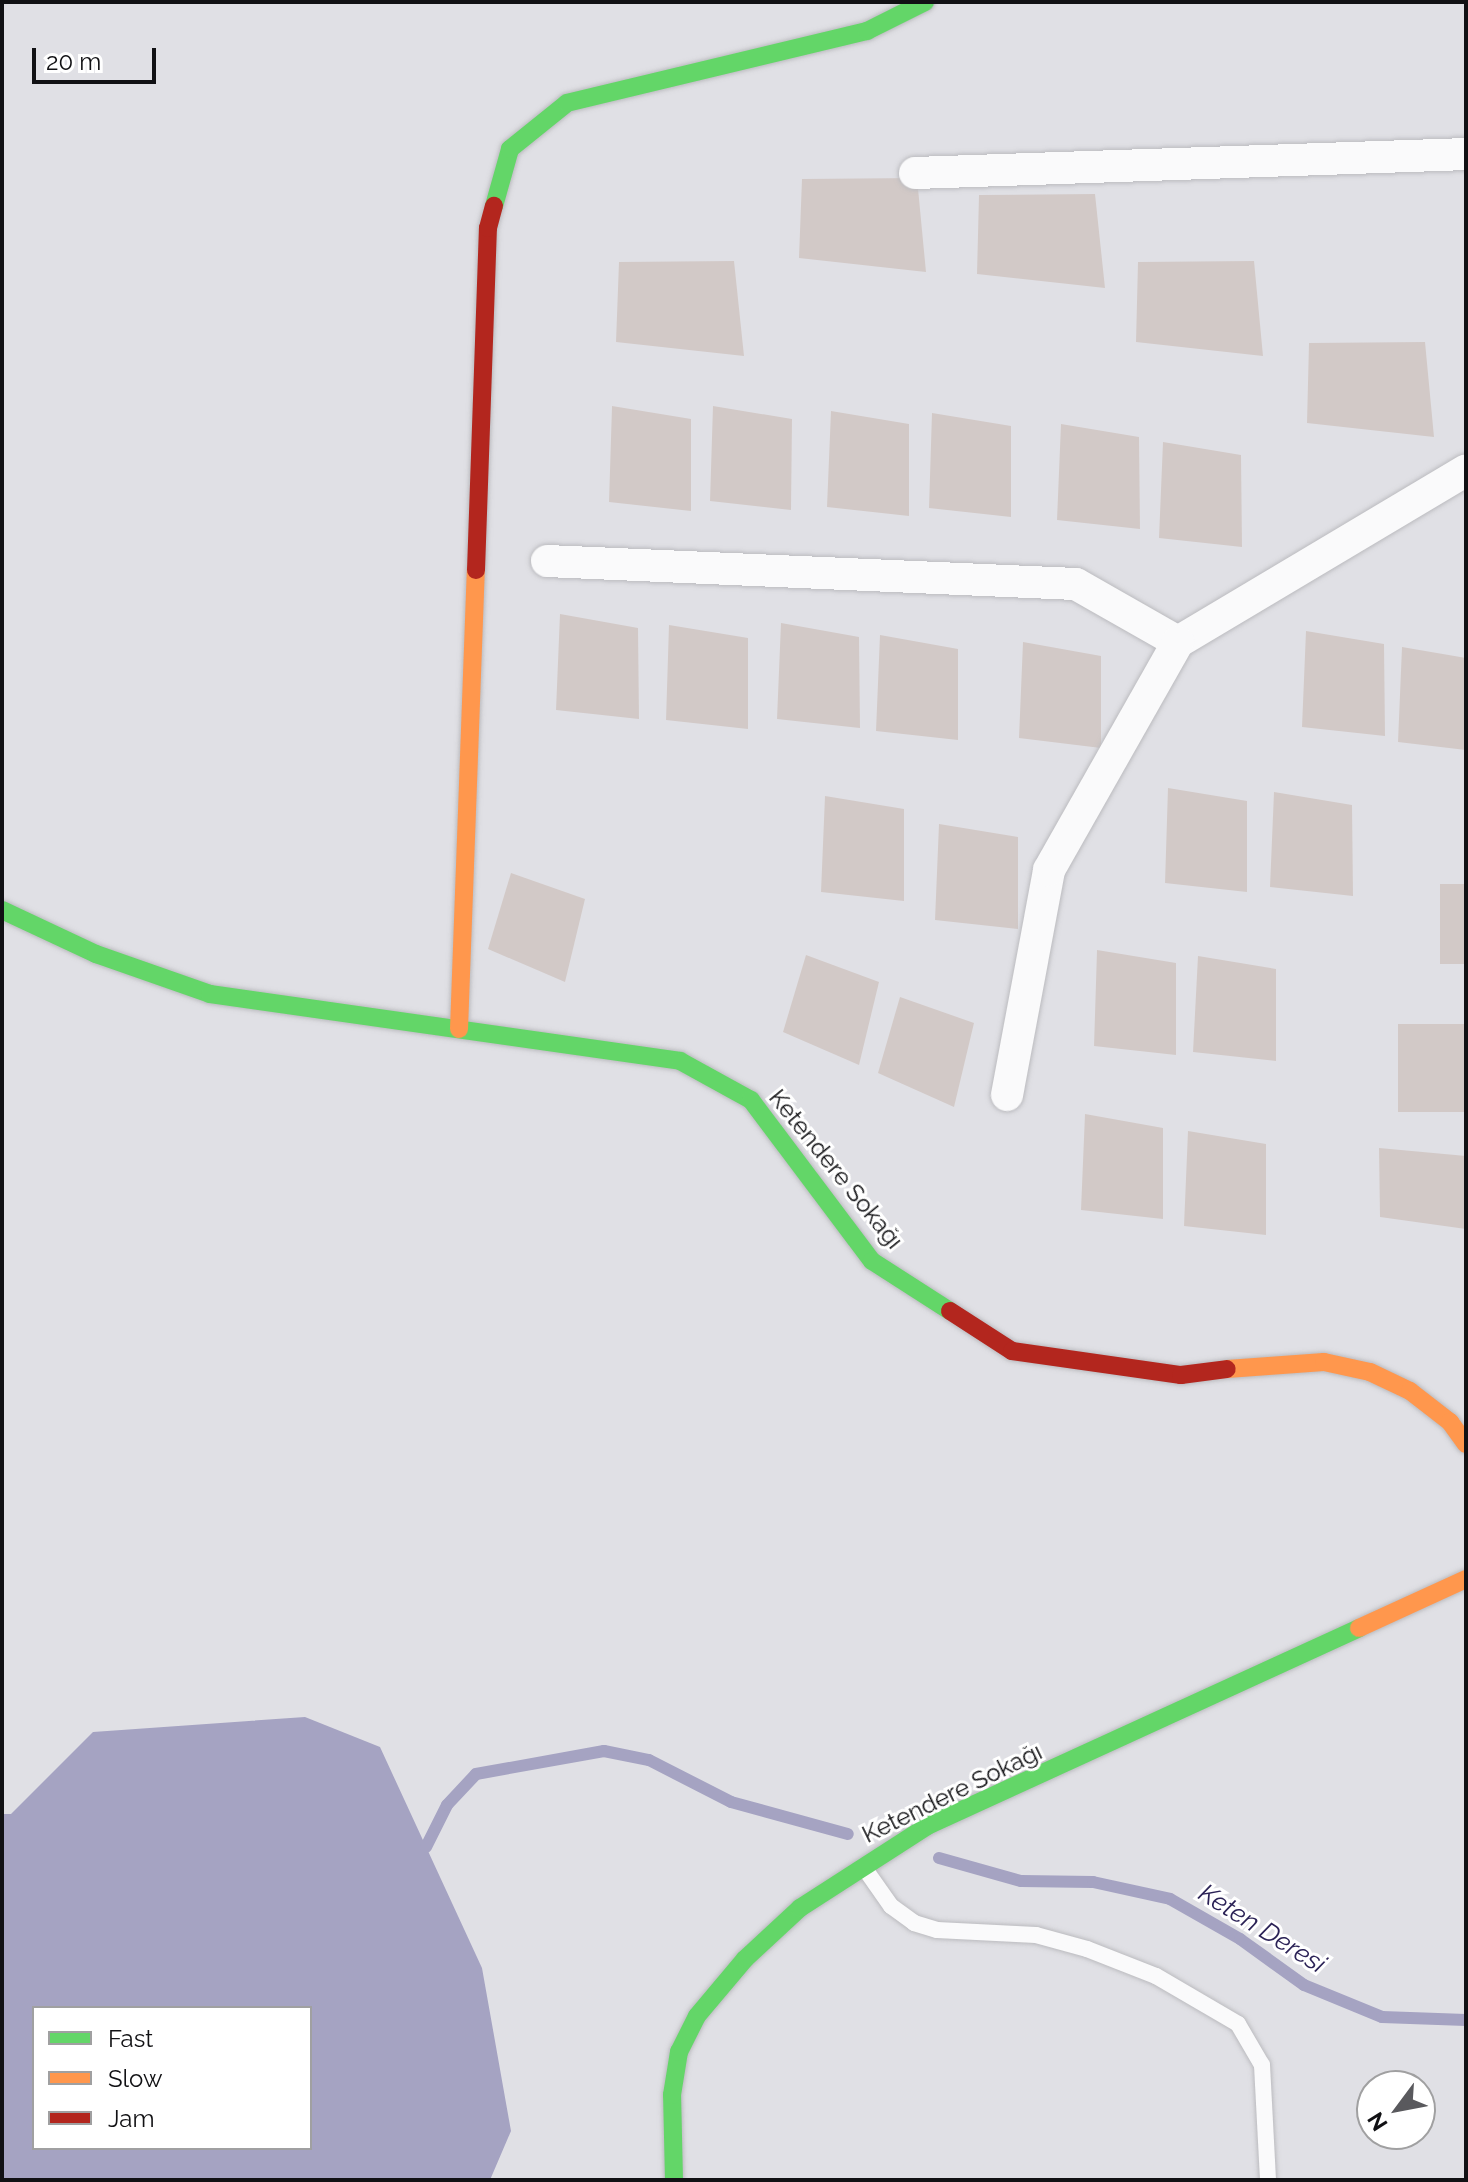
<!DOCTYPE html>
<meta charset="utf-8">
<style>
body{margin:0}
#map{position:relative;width:1468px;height:2182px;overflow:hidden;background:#e0e0e5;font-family:Raleway,sans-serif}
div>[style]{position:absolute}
.water>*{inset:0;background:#a5a3c2}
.stream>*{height:12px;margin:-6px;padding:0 6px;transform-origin:6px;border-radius:6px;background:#a5a3c2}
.building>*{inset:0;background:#d2c9c7;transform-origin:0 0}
.roads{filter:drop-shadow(0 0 2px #bbbbbf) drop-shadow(0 0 2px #bbbbbf)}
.lane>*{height:16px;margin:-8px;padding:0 8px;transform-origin:8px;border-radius:8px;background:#fafafb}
.street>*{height:32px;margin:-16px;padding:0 16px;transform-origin:16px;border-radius:16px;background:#fafafb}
.fast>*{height:18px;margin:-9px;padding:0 9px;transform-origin:9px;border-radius:9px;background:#63d668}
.slow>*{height:18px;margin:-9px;padding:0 9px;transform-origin:9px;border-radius:9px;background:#ff974d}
.jam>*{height:18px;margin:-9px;padding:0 9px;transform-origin:9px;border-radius:9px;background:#b3261e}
span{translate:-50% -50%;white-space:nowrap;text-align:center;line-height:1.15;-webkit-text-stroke:6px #fff;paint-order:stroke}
.street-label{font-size:24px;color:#111114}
.water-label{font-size:26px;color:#2b2256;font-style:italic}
.frame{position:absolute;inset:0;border:4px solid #111114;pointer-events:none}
.legend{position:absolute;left:32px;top:2006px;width:280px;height:144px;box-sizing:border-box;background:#fff;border:2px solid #a0a0a1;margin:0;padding:10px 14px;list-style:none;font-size:24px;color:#111114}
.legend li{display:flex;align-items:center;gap:16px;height:40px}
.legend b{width:40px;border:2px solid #a0a0a1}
.north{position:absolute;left:1356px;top:2070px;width:80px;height:80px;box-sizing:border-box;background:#fff;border:2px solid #a0a0a1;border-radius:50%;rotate:238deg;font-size:22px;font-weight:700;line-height:32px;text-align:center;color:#111114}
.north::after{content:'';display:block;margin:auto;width:28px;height:36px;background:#59595d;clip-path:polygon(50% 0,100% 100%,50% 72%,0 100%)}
.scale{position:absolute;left:32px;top:48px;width:124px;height:36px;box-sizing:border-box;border:4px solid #111114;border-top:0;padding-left:10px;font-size:24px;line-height:28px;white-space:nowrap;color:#111114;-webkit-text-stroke:6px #fff;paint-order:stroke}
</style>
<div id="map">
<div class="water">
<div style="clip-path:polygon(evenodd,305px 1717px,380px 1747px,482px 1968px,511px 2131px,490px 2180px,2px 2180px,2px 1814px,11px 1814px,93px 1732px,305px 1717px,34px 2008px,310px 2008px,310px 2148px,34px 2148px,34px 2008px)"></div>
</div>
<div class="stream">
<div style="left:426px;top:1847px;width:47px;rotate:-63.4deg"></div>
<div style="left:447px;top:1805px;width:42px;rotate:-46.9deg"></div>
<div style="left:476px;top:1774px;width:130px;rotate:-10.2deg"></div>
<div style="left:604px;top:1751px;width:46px;rotate:11.3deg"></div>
<div style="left:649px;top:1760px;width:92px;rotate:27.1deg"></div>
<div style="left:731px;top:1802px;width:121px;rotate:15.3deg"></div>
<div style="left:939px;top:1858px;width:85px;rotate:15.7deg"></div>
<div style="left:1021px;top:1881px;width:72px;rotate:0.8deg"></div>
<div style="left:1093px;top:1882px;width:79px;rotate:12.4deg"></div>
<div style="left:1170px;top:1899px;width:81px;rotate:29.7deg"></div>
<div style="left:1240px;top:1939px;width:79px;rotate:35.7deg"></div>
<div style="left:1304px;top:1985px;width:84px;rotate:22.3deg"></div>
<div style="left:1382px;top:2017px;width:84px;rotate:2deg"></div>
</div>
<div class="building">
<div style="clip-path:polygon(917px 178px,926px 272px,799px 258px,802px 179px)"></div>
<div style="clip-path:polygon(1095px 194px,1105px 288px,977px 274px,979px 195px)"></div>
<div style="clip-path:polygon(734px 261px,744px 356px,616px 342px,619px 262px)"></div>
<div style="clip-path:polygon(1254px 261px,1263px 356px,1136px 342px,1138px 262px)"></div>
<div style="clip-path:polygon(1425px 342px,1434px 437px,1307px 423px,1309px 343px)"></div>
<div style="clip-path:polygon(612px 406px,691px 419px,691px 511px,609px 502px)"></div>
<div style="clip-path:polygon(713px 406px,792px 419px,791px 510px,710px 501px)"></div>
<div style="clip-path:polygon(831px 411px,909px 424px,909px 516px,827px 507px)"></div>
<div style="clip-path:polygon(932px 413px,1011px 426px,1011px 517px,929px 508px)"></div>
<div style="clip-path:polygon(1061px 424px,1139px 437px,1140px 529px,1057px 520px)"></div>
<div style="clip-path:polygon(1163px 442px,1241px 455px,1242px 547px,1159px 538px)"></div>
<div style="clip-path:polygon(560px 614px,638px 628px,639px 719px,556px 710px)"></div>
<div style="clip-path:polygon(781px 623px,859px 637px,860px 728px,777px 719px)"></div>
<div style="clip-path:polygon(669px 625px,748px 638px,748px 729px,666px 720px)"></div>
<div style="clip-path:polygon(1306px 631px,1384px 644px,1385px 736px,1302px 727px)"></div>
<div style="clip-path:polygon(880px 635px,958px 649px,958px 740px,876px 731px)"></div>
<div style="clip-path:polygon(1023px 642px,1101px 656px,1101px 748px,1019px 738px)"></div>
<div style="clip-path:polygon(1402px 647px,1466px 658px,1466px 750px,1398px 742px)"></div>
<div style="clip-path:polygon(1168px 788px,1247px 801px,1247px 892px,1165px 883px)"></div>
<div style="clip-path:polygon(1274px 792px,1352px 805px,1353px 896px,1270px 887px)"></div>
<div style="clip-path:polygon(825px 796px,904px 809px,904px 901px,821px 892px)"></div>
<div style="clip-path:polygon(939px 824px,1018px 837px,1018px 929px,935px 920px)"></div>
<div style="clip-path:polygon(511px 873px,585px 899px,565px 982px,488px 949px)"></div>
<div style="left:1440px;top:884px;width:26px;height:80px"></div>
<div style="clip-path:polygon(1097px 950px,1176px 963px,1176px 1055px,1094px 1046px)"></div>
<div style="clip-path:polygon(806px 955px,879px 982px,859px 1065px,783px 1032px)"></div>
<div style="clip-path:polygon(1198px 956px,1276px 969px,1276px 1061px,1193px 1052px)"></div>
<div style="clip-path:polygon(900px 997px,974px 1023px,954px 1107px,878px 1073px)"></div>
<div style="left:1466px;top:1024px;width:88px;height:68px;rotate:90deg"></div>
<div style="clip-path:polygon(1085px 1114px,1163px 1128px,1163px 1219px,1081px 1210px)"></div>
<div style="clip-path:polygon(1188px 1131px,1266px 1144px,1266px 1235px,1184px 1226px)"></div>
<div style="clip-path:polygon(1379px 1148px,1466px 1156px,1466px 1229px,1380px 1217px)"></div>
</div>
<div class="roads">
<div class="lane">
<div style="left:865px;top:1869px;width:45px;rotate:54.9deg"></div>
<div style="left:891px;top:1906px;width:29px;rotate:36deg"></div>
<div style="left:914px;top:1923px;width:24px;rotate:17deg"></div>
<div style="left:937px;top:1930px;width:99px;rotate:2.9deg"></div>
<div style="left:1036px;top:1935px;width:53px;rotate:15.4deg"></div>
<div style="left:1087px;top:1949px;width:74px;rotate:21.4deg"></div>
<div style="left:1156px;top:1976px;width:95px;rotate:30.3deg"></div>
<div style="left:1238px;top:2024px;width:48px;rotate:59.7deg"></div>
<div style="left:1262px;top:2065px;width:115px;rotate:87deg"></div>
</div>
<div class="street">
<div style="left:915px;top:173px;width:551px;rotate:-1.97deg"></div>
<div style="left:547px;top:561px;width:529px;rotate:2.49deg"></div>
<div style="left:1076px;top:584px;width:117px;rotate:29.6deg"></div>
<div style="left:1178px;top:642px;width:335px;rotate:-30.8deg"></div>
<div style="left:1007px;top:1095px;width:229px;rotate:-79.4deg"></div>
<div style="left:1049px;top:870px;width:262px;rotate:-60.5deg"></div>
</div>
<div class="fast">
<div style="left:494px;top:206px;width:59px;rotate:-74.3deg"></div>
<div style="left:510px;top:149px;width:73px;rotate:-38.9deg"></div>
<div style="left:567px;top:103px;width:309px;rotate:-13.5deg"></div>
<div style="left:867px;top:31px;width:65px;rotate:-26.6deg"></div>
<div style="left:2px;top:910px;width:104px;rotate:25.1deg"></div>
<div style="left:96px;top:954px;width:121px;rotate:19.3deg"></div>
<div style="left:210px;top:994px;width:475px;rotate:8.1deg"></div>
<div style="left:680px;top:1061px;width:81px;rotate:28.8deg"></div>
<div style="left:751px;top:1100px;width:201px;rotate:53.1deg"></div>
<div style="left:872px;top:1261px;width:93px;rotate:32.7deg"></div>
<div style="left:674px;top:2180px;width:85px;rotate:-91.3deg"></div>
<div style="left:672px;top:2095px;width:44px;rotate:-80.8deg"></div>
<div style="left:679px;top:2052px;width:40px;rotate:-63.4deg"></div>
<div style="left:697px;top:2016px;width:75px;rotate:-49.9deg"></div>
<div style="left:745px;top:1959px;width:75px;rotate:-42.8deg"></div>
<div style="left:800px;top:1908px;width:151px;rotate:-32.8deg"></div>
<div style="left:927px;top:1826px;width:475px;rotate:-24.6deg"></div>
</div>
<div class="slow">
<div style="left:459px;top:1029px;width:459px;rotate:-87.9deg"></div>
<div style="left:1227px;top:1369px;width:97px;rotate:-4.1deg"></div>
<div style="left:1324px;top:1362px;width:47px;rotate:12.3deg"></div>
<div style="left:1370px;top:1372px;width:44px;rotate:25.4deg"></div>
<div style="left:1410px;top:1391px;width:51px;rotate:37.8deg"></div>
<div style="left:1450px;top:1422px;width:27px;rotate:54deg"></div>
<div style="left:1359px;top:1628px;width:118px;rotate:-24.6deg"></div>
</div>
<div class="jam">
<div style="left:476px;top:570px;width:342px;rotate:-88deg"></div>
<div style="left:488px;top:228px;width:23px;rotate:-75deg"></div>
<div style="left:950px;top:1311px;width:74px;rotate:32.8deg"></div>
<div style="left:1012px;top:1351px;width:171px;rotate:8.1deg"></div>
<div style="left:1181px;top:1375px;width:46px;rotate:-7.4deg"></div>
</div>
</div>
<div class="street-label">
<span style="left:836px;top:1169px;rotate:51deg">Ketendere Sokağı</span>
<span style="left:952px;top:1793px;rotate:-26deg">Ketendere Sokağı</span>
</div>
<div class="water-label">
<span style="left:1262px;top:1929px;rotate:32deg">Keten Deresi</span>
</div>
<div class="frame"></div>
<ul class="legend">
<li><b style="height:10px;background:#63d668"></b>Fast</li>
<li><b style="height:10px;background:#ff974d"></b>Slow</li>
<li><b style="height:10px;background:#b3261e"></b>Jam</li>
</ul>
<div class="north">N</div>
<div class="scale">20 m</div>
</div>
